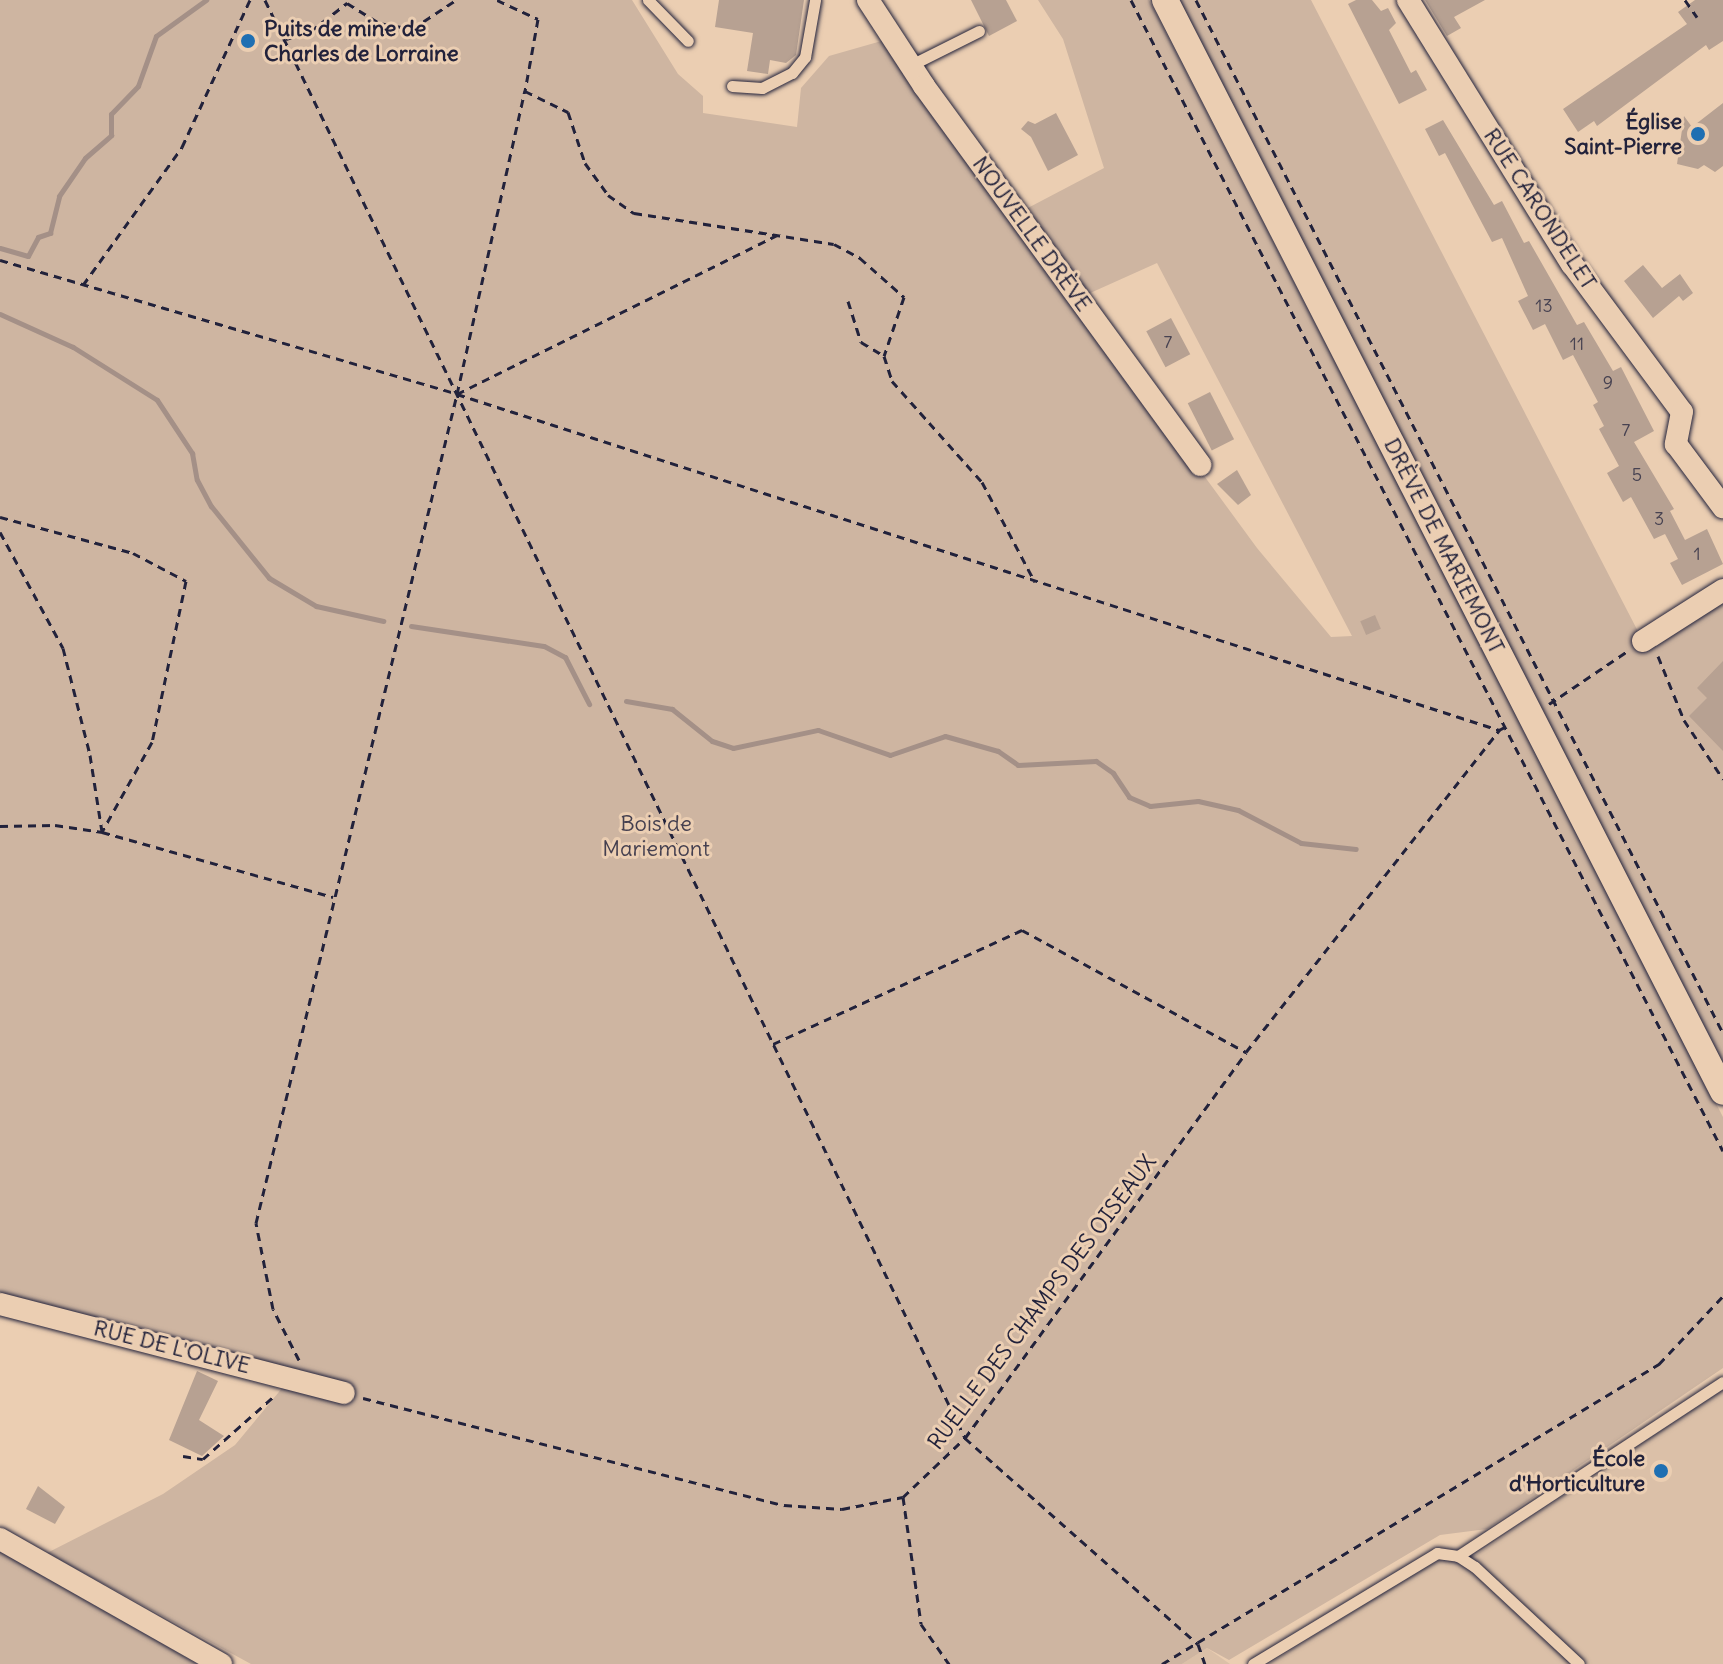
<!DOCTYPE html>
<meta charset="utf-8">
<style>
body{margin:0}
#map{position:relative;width:1723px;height:1664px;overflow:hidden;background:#ebceb2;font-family:Delius,sans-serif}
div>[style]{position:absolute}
.built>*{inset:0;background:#dbc0a8}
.green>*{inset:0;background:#ceb5a1}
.stream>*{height:5px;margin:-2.5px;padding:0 2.5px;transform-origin:2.5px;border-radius:2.5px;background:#a49087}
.building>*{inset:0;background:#b7a192;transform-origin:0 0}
.path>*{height:3px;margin-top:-1.5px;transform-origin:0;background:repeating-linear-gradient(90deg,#22223b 0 8px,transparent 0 14px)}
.roads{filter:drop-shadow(0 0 2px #22223b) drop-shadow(0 0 2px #22223b)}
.service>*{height:11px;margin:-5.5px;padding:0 5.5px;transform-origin:5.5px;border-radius:5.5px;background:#ebceb2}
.minor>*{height:22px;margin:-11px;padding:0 11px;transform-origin:11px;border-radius:11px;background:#ebceb2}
.tertiary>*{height:26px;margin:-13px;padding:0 13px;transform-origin:13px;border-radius:13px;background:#ebceb2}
.dots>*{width:22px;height:22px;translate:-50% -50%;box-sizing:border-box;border:4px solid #ebceb2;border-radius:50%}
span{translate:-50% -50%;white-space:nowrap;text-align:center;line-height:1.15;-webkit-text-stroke:6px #ebceb2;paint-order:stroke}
.number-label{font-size:18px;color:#474251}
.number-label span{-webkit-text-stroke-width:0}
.poi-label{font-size:22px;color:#22223b;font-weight:700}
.left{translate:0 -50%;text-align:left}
.right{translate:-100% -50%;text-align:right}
.street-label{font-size:22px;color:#22223b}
.park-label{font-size:22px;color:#443f4f}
</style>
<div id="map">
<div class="built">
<div style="clip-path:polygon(1723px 1388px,1723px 1664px,1269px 1664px,1432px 1562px,1476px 1555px)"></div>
<div style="clip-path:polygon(1207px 1648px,1230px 1664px,1182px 1664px)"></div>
</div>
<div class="green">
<div style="clip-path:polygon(0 0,632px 0,678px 74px,703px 96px,703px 113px,797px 127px,801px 88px,829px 56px,885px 40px,1257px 548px,1331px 637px,1352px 636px,1157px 263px,1088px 294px,1024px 210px,1104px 168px,1063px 39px,1038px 0,1149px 0,1723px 1117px,1723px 1368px,1487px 1529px,1440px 1535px,1229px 1660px,1207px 1648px,1182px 1664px,251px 1664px,47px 1553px,163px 1494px,235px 1445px,288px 1381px,0 1308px)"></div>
<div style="clip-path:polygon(1165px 0,1311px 0,1643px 641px,1723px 590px,1723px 1092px)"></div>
<div style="clip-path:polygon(0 1542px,86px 1599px,197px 1664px,0 1664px)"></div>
</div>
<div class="stream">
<div style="left:0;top:248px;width:29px;rotate:16deg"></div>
<div style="left:28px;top:256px;width:21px;rotate:-62deg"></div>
<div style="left:38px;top:237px;width:13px;rotate:-18deg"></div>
<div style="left:50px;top:233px;width:38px;rotate:-76deg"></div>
<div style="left:59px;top:196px;width:46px;rotate:-55.6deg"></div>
<div style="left:85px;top:158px;width:35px;rotate:-41deg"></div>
<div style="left:111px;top:135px;width:21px;rotate:-90deg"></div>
<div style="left:111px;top:114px;width:39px;rotate:-46deg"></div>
<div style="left:138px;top:86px;width:53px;rotate:-70.2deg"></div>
<div style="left:156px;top:36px;width:62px;rotate:-35.8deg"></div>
<div style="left:0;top:314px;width:80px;rotate:24.3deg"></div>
<div style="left:73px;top:347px;width:99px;rotate:32.2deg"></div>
<div style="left:157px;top:400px;width:64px;rotate:56.6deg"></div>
<div style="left:192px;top:453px;width:27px;rotate:80deg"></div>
<div style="left:197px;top:480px;width:30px;rotate:62deg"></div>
<div style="left:211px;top:506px;width:92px;rotate:51.1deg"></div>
<div style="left:269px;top:578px;width:55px;rotate:30.8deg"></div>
<div style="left:316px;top:606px;width:69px;rotate:12.6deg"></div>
<div style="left:411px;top:626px;width:134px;rotate:8.6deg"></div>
<div style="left:544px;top:646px;width:24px;rotate:28deg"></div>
<div style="left:565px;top:657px;width:53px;rotate:62.9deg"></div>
<div style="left:626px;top:701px;width:47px;rotate:9.9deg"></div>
<div style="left:672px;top:709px;width:51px;rotate:38.7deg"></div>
<div style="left:712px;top:741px;width:22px;rotate:18deg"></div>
<div style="left:733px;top:748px;width:87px;rotate:-12deg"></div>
<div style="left:818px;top:730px;width:76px;rotate:19.1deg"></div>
<div style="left:890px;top:755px;width:58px;rotate:-19.1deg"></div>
<div style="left:945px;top:736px;width:55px;rotate:15.8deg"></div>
<div style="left:998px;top:751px;width:24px;rotate:35deg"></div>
<div style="left:1018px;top:765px;width:78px;rotate:-2.9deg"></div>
<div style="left:1096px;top:761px;width:21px;rotate:35deg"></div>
<div style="left:1113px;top:773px;width:29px;rotate:56deg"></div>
<div style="left:1129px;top:797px;width:23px;rotate:23deg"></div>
<div style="left:1150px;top:806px;width:48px;rotate:-5.9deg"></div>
<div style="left:1198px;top:801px;width:41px;rotate:12.7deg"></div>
<div style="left:1238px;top:810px;width:71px;rotate:27.6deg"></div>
<div style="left:1301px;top:843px;width:55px;rotate:6.2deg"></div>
</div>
<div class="building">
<div style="clip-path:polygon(719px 0,804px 0,796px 55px,786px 63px,770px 60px,768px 74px,747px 71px,753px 33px,715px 27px)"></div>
<div style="clip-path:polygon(971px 0,1006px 0,1017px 21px,989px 36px)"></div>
<div style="clip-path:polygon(1356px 0,1372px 0,1381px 11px,1388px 8px,1396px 23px,1389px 30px,1411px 73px,1416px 70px,1427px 90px,1399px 104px,1348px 4px)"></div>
<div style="clip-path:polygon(1425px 0,1485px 0,1454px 17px,1461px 28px,1447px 36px)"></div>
<div style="clip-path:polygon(1695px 0,1723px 0,1723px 41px,1709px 50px,1706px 45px,1597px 126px,1594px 121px,1578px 132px,1563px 109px,1687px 24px,1678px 12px)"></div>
<div style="clip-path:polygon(1723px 103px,1723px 166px,1715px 172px,1704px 165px,1698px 169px,1677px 164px,1684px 116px,1692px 127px)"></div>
<div style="clip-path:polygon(1056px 113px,1078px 155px,1048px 171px,1031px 137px,1021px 129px,1028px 121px,1035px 124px)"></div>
<div style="clip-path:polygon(1443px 120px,1494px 205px,1502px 201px,1524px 243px,1529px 241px,1577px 325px,1584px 322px,1613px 371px,1621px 367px,1654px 431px,1634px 442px,1674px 509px,1670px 511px,1685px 540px,1707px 529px,1723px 564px,1682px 585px,1670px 563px,1678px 559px,1665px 534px,1654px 539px,1631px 497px,1623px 502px,1607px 473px,1619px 466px,1599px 429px,1604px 426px,1593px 405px,1598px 402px,1573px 355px,1563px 360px,1545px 324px,1533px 330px,1518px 301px,1528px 296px,1502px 238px,1492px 242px,1445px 153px,1439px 156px,1425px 129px)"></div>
<div style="clip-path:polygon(1643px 265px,1662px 288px,1680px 274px,1693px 293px,1683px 301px,1679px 296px,1653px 318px,1624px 281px)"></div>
<div style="left:1171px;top:318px;width:41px;height:28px;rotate:62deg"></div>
<div style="left:1210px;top:392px;width:53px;height:25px;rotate:63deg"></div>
<div style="clip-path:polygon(1237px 470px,1251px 495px,1238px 505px,1217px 484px)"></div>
<div style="left:1375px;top:615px;width:15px;height:16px;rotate:67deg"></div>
<div style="clip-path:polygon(1723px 661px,1723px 751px,1689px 716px,1707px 698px,1697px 688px)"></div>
<div style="clip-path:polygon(197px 1371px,218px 1381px,199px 1420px,224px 1436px,202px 1456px,169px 1440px)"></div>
<div style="clip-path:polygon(38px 1486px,65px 1507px,55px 1524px,26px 1509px)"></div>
</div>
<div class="path">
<div style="left:265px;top:0;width:1599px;rotate:64.04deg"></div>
<div style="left:965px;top:1438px;width:311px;rotate:41.5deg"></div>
<div style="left:1198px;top:1644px;width:21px;rotate:71deg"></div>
<div style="left:497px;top:0;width:45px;rotate:24.9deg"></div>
<div style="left:538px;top:19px;width:73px;rotate:100.2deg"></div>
<div style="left:525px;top:91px;width:48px;rotate:26deg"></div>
<div style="left:568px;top:112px;width:54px;rotate:71.6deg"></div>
<div style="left:585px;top:163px;width:39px;rotate:54deg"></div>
<div style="left:608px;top:195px;width:32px;rotate:35deg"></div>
<div style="left:634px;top:213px;width:202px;rotate:8.8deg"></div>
<div style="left:834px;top:244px;width:30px;rotate:28deg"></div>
<div style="left:860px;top:258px;width:59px;rotate:41.6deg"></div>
<div style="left:904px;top:297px;width:62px;rotate:108.7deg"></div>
<div style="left:884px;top:356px;width:26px;rotate:72deg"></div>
<div style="left:892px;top:381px;width:135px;rotate:48.3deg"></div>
<div style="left:982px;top:482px;width:113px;rotate:62.1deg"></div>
<div style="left:1131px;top:0;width:1294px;rotate:62.78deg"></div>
<div style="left:1196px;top:0;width:1160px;rotate:62.97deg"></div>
<div style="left:1685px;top:0;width:21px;rotate:55deg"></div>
<div style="left:286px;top:39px;width:26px;rotate:-18deg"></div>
<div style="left:311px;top:31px;width:46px;rotate:-37.9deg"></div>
<div style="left:347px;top:3px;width:38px;rotate:32deg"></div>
<div style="left:379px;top:23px;width:34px;rotate:10deg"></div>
<div style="left:412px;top:29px;width:53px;rotate:-33.4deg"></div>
<div style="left:0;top:260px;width:476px;rotate:16.3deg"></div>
<div style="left:457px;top:394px;width:1095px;rotate:17.87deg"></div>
<div style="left:83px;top:285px;width:170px;rotate:-54.3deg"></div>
<div style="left:182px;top:147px;width:162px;rotate:-65.2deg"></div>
<div style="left:848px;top:301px;width:43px;rotate:72.4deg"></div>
<div style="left:861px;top:342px;width:27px;rotate:31deg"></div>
<div style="left:457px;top:394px;width:360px;rotate:-26.4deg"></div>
<div style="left:0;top:517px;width:138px;rotate:15.1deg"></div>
<div style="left:133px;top:553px;width:60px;rotate:27.8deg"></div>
<div style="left:186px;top:581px;width:165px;rotate:101.9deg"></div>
<div style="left:152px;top:742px;width:103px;rotate:119.1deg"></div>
<div style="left:0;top:532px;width:132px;rotate:61.5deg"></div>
<div style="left:63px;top:648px;width:110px;rotate:75.8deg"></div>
<div style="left:90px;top:755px;width:78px;rotate:81.1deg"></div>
<div style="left:1658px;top:656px;width:69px;rotate:67.9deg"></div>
<div style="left:1684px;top:720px;width:71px;rotate:56.5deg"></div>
<div style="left:1549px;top:704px;width:93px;rotate:-34deg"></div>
<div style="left:0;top:826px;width:55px;rotate:-1deg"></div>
<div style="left:55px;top:825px;width:48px;rotate:8.5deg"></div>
<div style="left:102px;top:832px;width:240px;rotate:15.7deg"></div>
<div style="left:773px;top:1044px;width:274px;rotate:-24.6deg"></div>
<div style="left:1022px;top:930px;width:255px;rotate:28.6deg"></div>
<div style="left:299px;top:1360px;width:57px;rotate:-117deg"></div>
<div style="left:273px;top:1309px;width:88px;rotate:-101.2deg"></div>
<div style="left:256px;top:1223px;width:853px;rotate:-76.37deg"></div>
<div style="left:457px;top:394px;width:311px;rotate:-77.4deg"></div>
<div style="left:363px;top:1398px;width:434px;rotate:14.3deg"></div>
<div style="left:784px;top:1505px;width:58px;rotate:3.9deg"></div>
<div style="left:842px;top:1509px;width:62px;rotate:-11.1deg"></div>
<div style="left:903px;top:1497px;width:86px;rotate:-43.6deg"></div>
<div style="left:965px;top:1438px;width:477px;rotate:-53.9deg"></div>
<div style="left:1246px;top:1052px;width:410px;rotate:-51.8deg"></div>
<div style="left:1499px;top:730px;width:13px;rotate:-27deg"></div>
<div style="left:183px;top:1456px;width:20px;rotate:9deg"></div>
<div style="left:203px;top:1459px;width:94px;rotate:-41.5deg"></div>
<div style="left:903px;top:1497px;width:128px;rotate:81.9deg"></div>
<div style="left:921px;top:1624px;width:49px;rotate:55deg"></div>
<div style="left:1162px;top:1664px;width:581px;rotate:-31.12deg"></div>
<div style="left:1659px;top:1364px;width:93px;rotate:-46.7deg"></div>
</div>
<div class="roads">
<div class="service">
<div style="left:648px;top:0;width:57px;rotate:45.7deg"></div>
<div style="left:911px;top:65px;width:76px;rotate:-26.6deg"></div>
<div style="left:732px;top:86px;width:30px;rotate:4deg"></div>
<div style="left:762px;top:88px;width:34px;rotate:-27deg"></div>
<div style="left:792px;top:73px;width:21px;rotate:-51deg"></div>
<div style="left:805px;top:57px;width:58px;rotate:-80deg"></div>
<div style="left:1458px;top:1556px;width:317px;rotate:-33.3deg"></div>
<div style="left:1253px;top:1664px;width:215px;rotate:-31.1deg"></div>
<div style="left:1437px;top:1553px;width:21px;rotate:8deg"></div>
<div style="left:1458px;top:1556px;width:20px;rotate:33deg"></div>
<div style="left:1475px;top:1567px;width:142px;rotate:43deg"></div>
</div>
<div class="minor">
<div style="left:868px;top:0;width:103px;rotate:56.9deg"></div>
<div style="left:924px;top:86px;width:469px;rotate:53.9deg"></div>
<div style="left:1408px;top:0;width:311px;rotate:58.2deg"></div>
<div style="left:1572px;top:264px;width:184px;rotate:53.4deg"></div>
<div style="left:1682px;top:412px;width:33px;rotate:101deg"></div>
<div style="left:1676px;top:444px;width:79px;rotate:53.3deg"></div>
<div style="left:1643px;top:641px;width:95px;rotate:-32.5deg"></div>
<div style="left:0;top:1304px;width:355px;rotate:14.5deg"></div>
<div style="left:0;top:1539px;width:254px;rotate:29.5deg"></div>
</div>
<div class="tertiary">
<div style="left:1165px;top:0;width:1226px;rotate:62.93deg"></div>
</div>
</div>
<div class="dots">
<div style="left:248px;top:41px;background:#1f6fb2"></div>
<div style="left:1698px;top:134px;background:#1f6fb2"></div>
<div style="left:1661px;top:1471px;background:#1f6fb2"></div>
</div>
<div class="number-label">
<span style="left:1544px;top:306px">13</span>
<span style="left:1168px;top:342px">7</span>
<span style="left:1577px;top:344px">11</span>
<span style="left:1608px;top:383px">9</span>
<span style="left:1626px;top:430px">7</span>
<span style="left:1637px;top:475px">5</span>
<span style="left:1659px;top:519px">3</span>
<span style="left:1697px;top:554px">1</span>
</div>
<div class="poi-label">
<span class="left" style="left:264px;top:41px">Puits de mine de<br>Charles de Lorraine</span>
<span class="right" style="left:1682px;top:134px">Église<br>Saint-Pierre</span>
<span class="right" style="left:1645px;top:1471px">École<br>d'Horticulture</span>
</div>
<div class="street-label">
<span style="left:1540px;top:209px;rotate:57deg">RUE CARONDELET</span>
<span style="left:1032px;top:234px;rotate:54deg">NOUVELLE DRÈVE</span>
<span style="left:1444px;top:546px;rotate:63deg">DRÈVE DE MARIEMONT</span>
<span style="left:1042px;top:1302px;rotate:-53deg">RUELLE DES CHAMPS DES OISEAUX</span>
<span style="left:172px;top:1347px;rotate:14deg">RUE DE L'OLIVE</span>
</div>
<div class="park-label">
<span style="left:656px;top:836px">Bois de<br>Mariemont</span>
</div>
</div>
